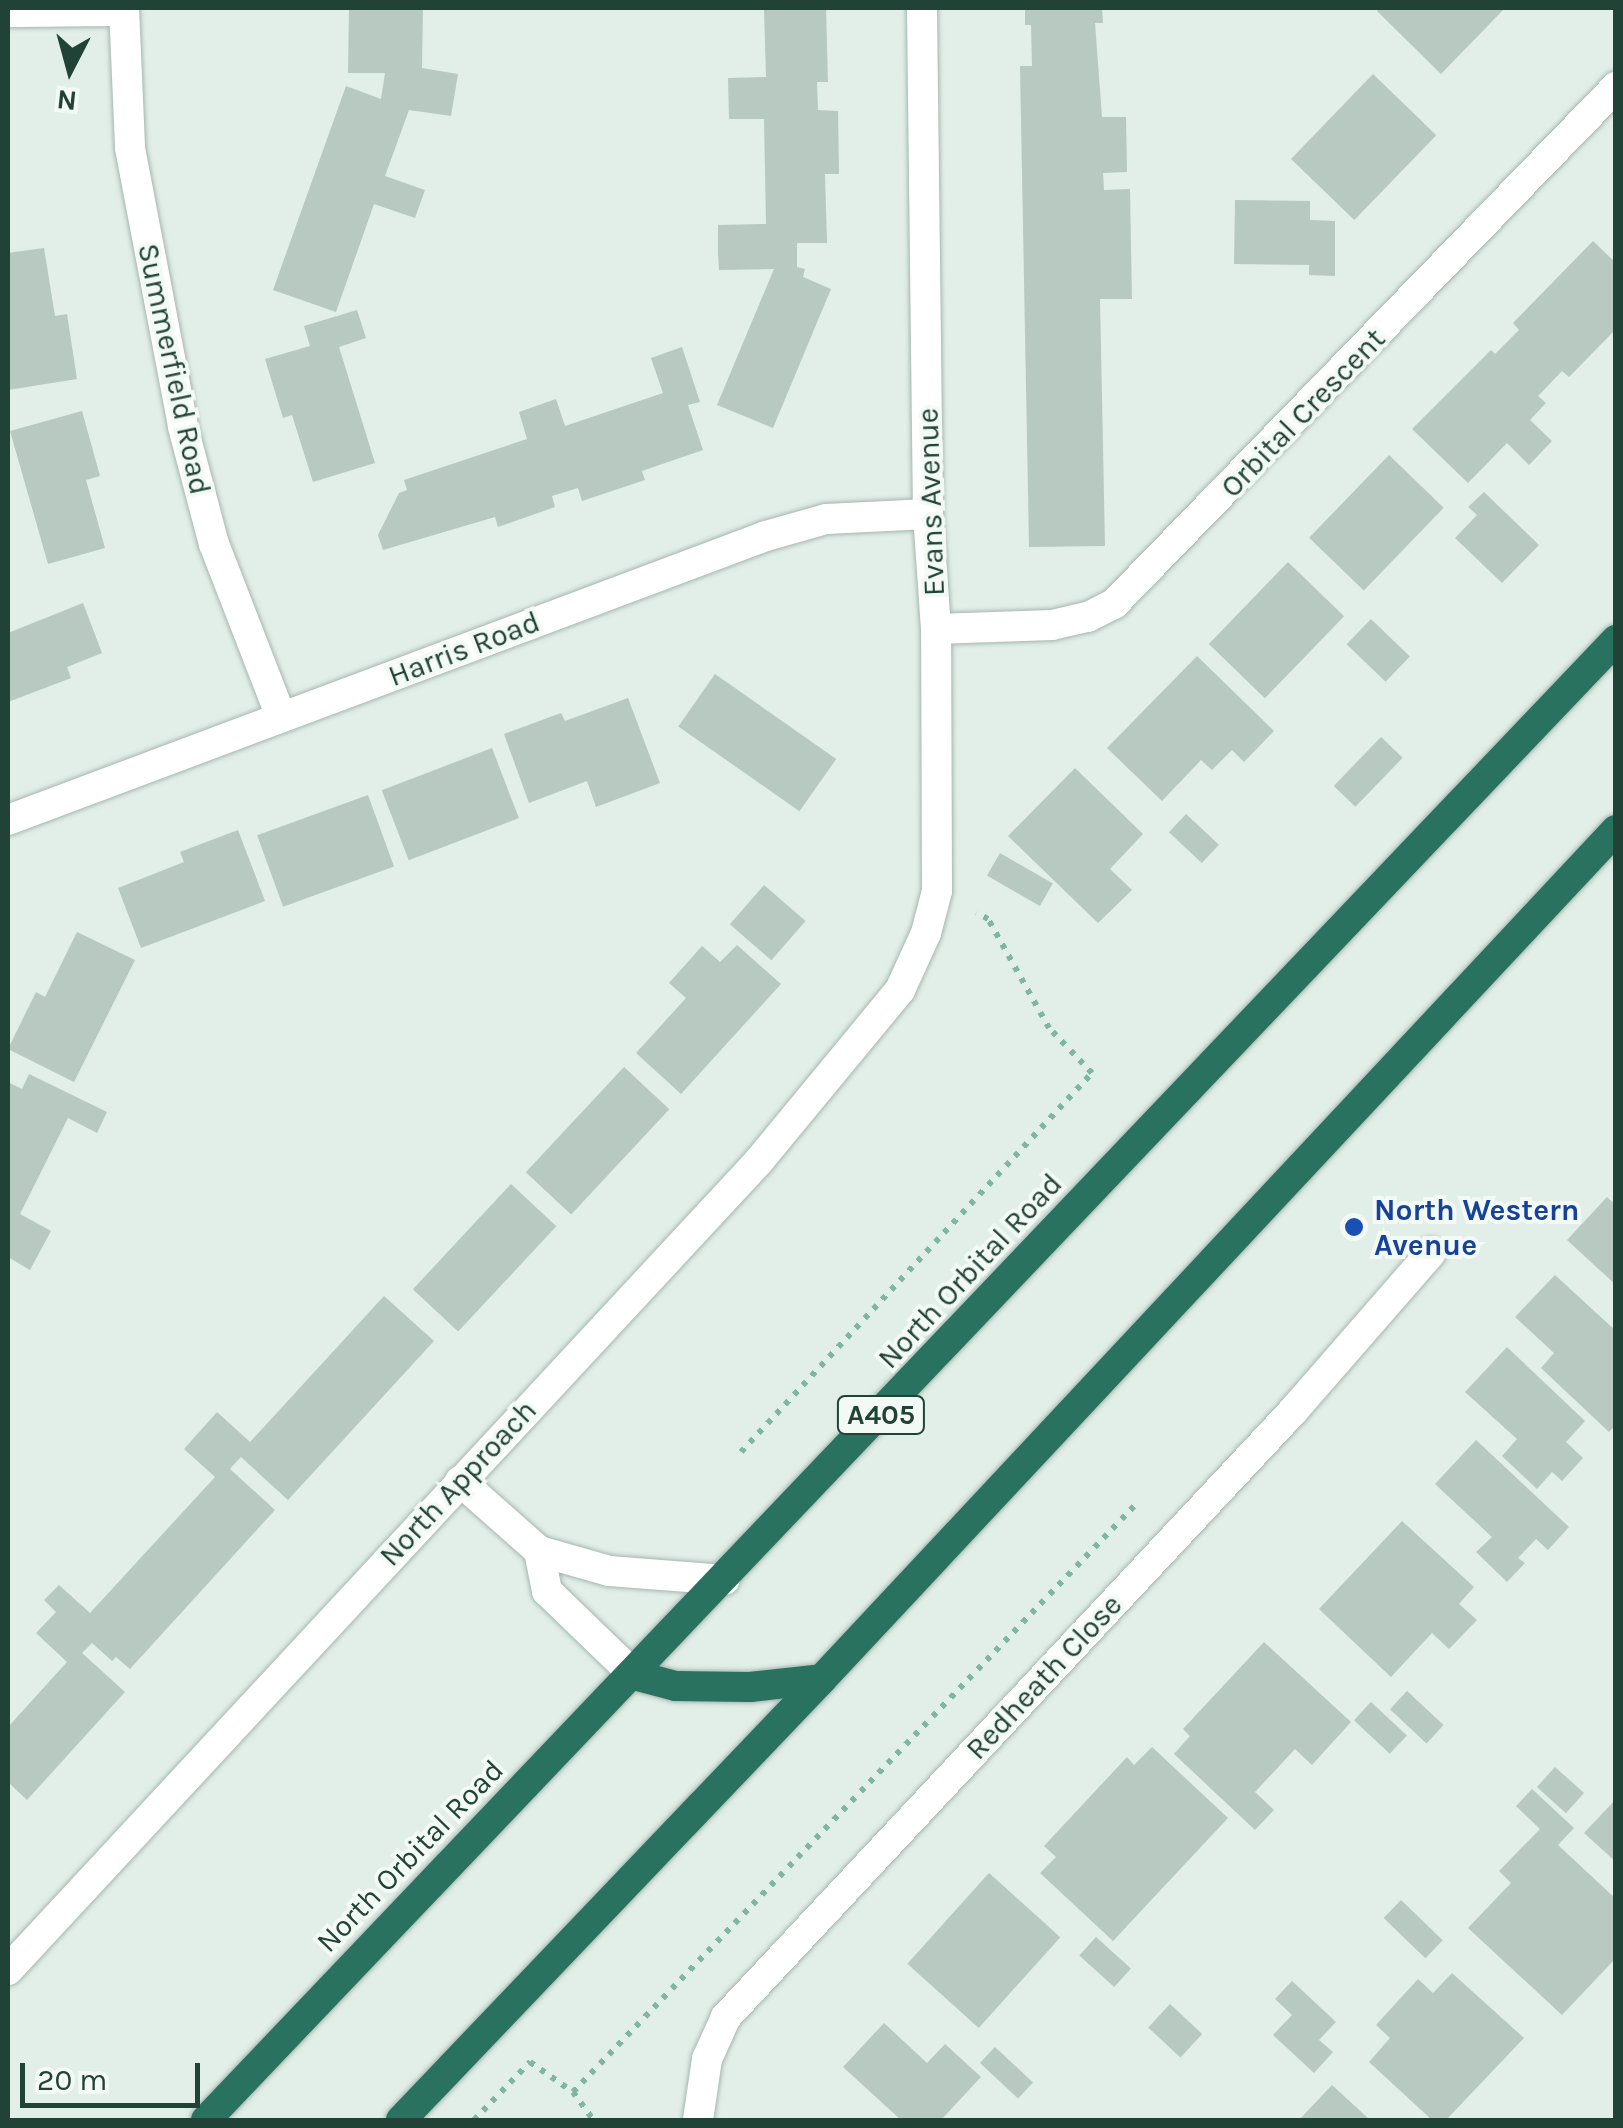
<!DOCTYPE html>
<style>
body{margin:0}
#map{position:relative;width:1623px;height:2128px;overflow:hidden;background:#e2eee8;font-family:Karla,sans-serif}
div>[style]{position:absolute}
.building>*{inset:0;background:#b7c9c1;transform-origin:0 0}
.path>*{height:6px;margin-top:-3px;transform-origin:0;background:repeating-linear-gradient(90deg,#7fb6a2 0 5px,transparent 0 13px)}
.roads{filter:drop-shadow(0 0 2px #a4b7af) drop-shadow(0 0 2px #a4b7af)}
.street>*{height:30px;margin:-15px;padding:0 15px;transform-origin:15px;border-radius:15px;background:#fff}
.highway>*{height:30px;margin:-15px;padding:0 15px;transform-origin:15px;border-radius:15px;background:#28725f}
.dots>*{width:28px;height:28px;translate:-50% -50%;box-sizing:border-box;border:5px solid #f3faf6;border-radius:50%}
span{translate:-50% -50%;white-space:nowrap;text-align:center;line-height:1.15;-webkit-text-stroke:8px #f3faf6;paint-order:stroke}
.shield-label span{padding:2px 8px;background:#f3faf6;border:2px solid;border-radius:8px;-webkit-text-stroke-width:0}
.shield-label{font-size:28px;color:#204237;font-weight:700}
.street-label{font-size:30px;color:#204237}
.transit-label{font-size:30px;color:#164399;font-weight:700}
.left{translate:0 -50%;text-align:left}
.frame{position:absolute;inset:0;border:10px solid #204237;pointer-events:none}
.north{position:absolute;left:20px;top:20px;width:100px;height:100px;-webkit-text-stroke:8px #f3faf6;paint-order:stroke;rotate:186deg;font-size:28px;font-weight:700;line-height:40px;text-align:center;color:#204237}
.north::after{content:'';display:block;margin:auto;width:35px;height:45px;background:#204237;clip-path:polygon(50% 0,100% 100%,50% 72%,0 100%)}
.scale{position:absolute;left:20px;top:2063px;width:180px;height:45px;box-sizing:border-box;border:5px solid #204237;border-top:0;padding-left:12px;font-size:30px;line-height:35px;white-space:nowrap;color:#204237;-webkit-text-stroke:8px #f3faf6;paint-order:stroke}
</style>
<div id="map">
<div class="building">
<div style="clip-path:polygon(349px 8px,423px 8px,422px 68px,458px 74px,451px 116px,409px 110px,385px 176px,425px 190px,415px 218px,374px 204px,336px 312px,273px 290px,346px 86px,381px 99px,385px 73px,348px 73px)"></div>
<div style="clip-path:polygon(764px 8px,826px 8px,828px 82px,817px 82px,818px 110px,838px 111px,839px 174px,825px 174px,827px 243px,797px 243px,797px 267px,805px 269px,803px 277px,831px 289px,773px 428px,717px 405px,774px 269px,719px 270px,718px 253px,718px 225px,766px 224px,764px 119px,729px 119px,728px 78px,766px 77px)"></div>
<div style="clip-path:polygon(1025px 8px,1102px 8px,1103px 23px,1095px 23px,1102px 117px,1126px 117px,1127px 172px,1103px 173px,1104px 190px,1130px 189px,1132px 299px,1100px 299px,1105px 546px,1029px 547px,1020px 66px,1032px 66px,1031px 25px,1025px 25px)"></div>
<div style="clip-path:polygon(1380px 8px,1505px 8px,1441px 74px,1377px 11px)"></div>
<div style="left:1373px;top:74px;width:88px;height:118px;rotate:44deg"></div>
<div style="clip-path:polygon(1235px 200px,1310px 201px,1310px 220px,1335px 221px,1335px 276px,1309px 275px,1309px 265px,1234px 264px)"></div>
<div style="clip-path:polygon(1593px 241px,1616px 263px,1616px 329px,1569px 377px,1562px 371px,1538px 396px,1546px 403px,1530px 420px,1552px 441px,1529px 465px,1507px 443px,1468px 483px,1412px 429px,1491px 350px,1495px 354px,1519px 330px,1513px 323px)"></div>
<div style="clip-path:polygon(44px 248px,55px 316px,67px 314px,77px 379px,8px 390px,8px 253px)"></div>
<div style="clip-path:polygon(357px 310px,366px 338px,339px 347px,375px 463px,313px 482px,292px 415px,283px 418px,265px 359px,310px 346px,304px 326px)"></div>
<div style="clip-path:polygon(682px 347px,700px 402px,688px 405px,703px 450px,642px 471px,645px 480px,582px 501px,578px 488px,552px 496px,555px 507px,498px 527px,495px 517px,383px 550px,378px 535px,399px 493px,407px 490px,404px 480px,527px 439px,519px 412px,556px 399px,565px 426px,663px 393px,651px 358px)"></div>
<div style="clip-path:polygon(82px 411px,100px 476px,86px 480px,105px 548px,48px 564px,10px 431px)"></div>
<div style="left:1389px;top:455px;width:76px;height:115px;rotate:44deg"></div>
<div style="clip-path:polygon(1484px 492px,1539px 545px,1502px 583px,1455px 538px,1477px 515px,1468px 507px)"></div>
<div style="left:1288px;top:562px;width:78px;height:114px;rotate:44deg"></div>
<div style="clip-path:polygon(83px 603px,102px 653px,67px 667px,71px 678px,8px 702px,8px 633px)"></div>
<div style="left:1371px;top:619px;width:54px;height:35px;rotate:44deg"></div>
<div style="clip-path:polygon(1197px 656px,1274px 731px,1244px 762px,1232px 750px,1212px 770px,1201px 760px,1162px 801px,1107px 748px)"></div>
<div style="left:715px;top:674px;width:148px;height:64px;rotate:35deg"></div>
<div style="clip-path:polygon(628px 698px,660px 783px,596px 807px,587px 781px,529px 803px,504px 734px,561px 713px,565px 721px)"></div>
<div style="left:1381px;top:737px;width:30px;height:68px;rotate:44deg"></div>
<div style="left:492px;top:748px;width:75px;height:118px;rotate:69deg"></div>
<div style="clip-path:polygon(1075px 768px,1143px 834px,1110px 869px,1132px 890px,1098px 923px,1008px 836px)"></div>
<div style="left:368px;top:795px;width:76px;height:118px;rotate:70deg"></div>
<div style="left:1186px;top:814px;width:45px;height:25px;rotate:43deg"></div>
<div style="clip-path:polygon(238px 830px,265px 901px,141px 948px,118px 888px,184px 862px,180px 852px)"></div>
<div style="left:1000px;top:853px;width:61px;height:26px;rotate:30deg"></div>
<div style="left:764px;top:885px;width:55px;height:52px;rotate:41deg"></div>
<div style="clip-path:polygon(77px 932px,135px 960px,74px 1082px,8px 1049px,36px 992px,45px 997px)"></div>
<div style="clip-path:polygon(737px 945px,781px 984px,681px 1094px,636px 1053px,686px 998px,669px 983px,702px 946px,720px 962px)"></div>
<div style="left:624px;top:1067px;width:62px;height:144px;rotate:43deg"></div>
<div style="clip-path:polygon(29px 1074px,107px 1112px,97px 1133px,68px 1118px,20px 1214px,51px 1231px,30px 1270px,8px 1257px,8px 1082px,22px 1089px)"></div>
<div style="left:511px;top:1184px;width:62px;height:144px;rotate:43deg"></div>
<div style="clip-path:polygon(1607px 1197px,1616px 1205px,1616px 1285px,1567px 1240px)"></div>
<div style="clip-path:polygon(1555px 1275px,1616px 1331px,1616px 1425px,1609px 1432px,1541px 1368px,1554px 1353px,1515px 1317px)"></div>
<div style="clip-path:polygon(384px 1296px,434px 1341px,288px 1500px,241px 1457px,236px 1462px,230px 1469px,275px 1510px,130px 1669px,116px 1657px,112px 1661px,92px 1643px,82px 1653px,125px 1692px,27px 1800px,8px 1782px,8px 1727px,67px 1662px,36px 1633px,56px 1612px,44px 1600px,59px 1585px,90px 1613px,215px 1477px,184px 1449px,217px 1412px,250px 1442px)"></div>
<div style="clip-path:polygon(1507px 1347px,1585px 1421px,1566px 1442px,1583px 1458px,1562px 1481px,1552px 1472px,1537px 1489px,1502px 1456px,1517px 1439px,1465px 1392px)"></div>
<div style="clip-path:polygon(1476px 1440px,1569px 1527px,1548px 1550px,1536px 1539px,1518px 1558px,1525px 1563px,1507px 1582px,1476px 1552px,1492px 1537px,1435px 1484px)"></div>
<div style="clip-path:polygon(1402px 1521px,1474px 1587px,1459px 1604px,1477px 1620px,1449px 1649px,1432px 1633px,1391px 1677px,1319px 1609px)"></div>
<div style="clip-path:polygon(1264px 1642px,1351px 1722px,1312px 1765px,1295px 1749px,1255px 1792px,1274px 1810px,1255px 1830px,1174px 1754px,1190px 1736px,1183px 1729px)"></div>
<div style="left:1407px;top:1691px;width:50px;height:25px;rotate:43deg"></div>
<div style="left:1371px;top:1702px;width:49px;height:25px;rotate:43deg"></div>
<div style="clip-path:polygon(1152px 1747px,1228px 1818px,1113px 1941px,1040px 1873px,1056px 1857px,1044px 1846px,1127px 1757px,1134px 1765px)"></div>
<div style="left:1555px;top:1767px;width:39px;height:27px;rotate:42deg"></div>
<div style="clip-path:polygon(1532px 1789px,1574px 1828px,1558px 1845px,1616px 1899px,1616px 1958px,1562px 2015px,1468px 1928px,1511px 1883px,1499px 1871px,1540px 1829px,1516px 1806px)"></div>
<div style="clip-path:polygon(1616px 1799px,1616px 1862px,1584px 1833px)"></div>
<div style="left:989px;top:1873px;width:96px;height:122px;rotate:42deg"></div>
<div style="left:1401px;top:1900px;width:58px;height:25px;rotate:44deg"></div>
<div style="left:1096px;top:1937px;width:47px;height:25px;rotate:42deg"></div>
<div style="clip-path:polygon(1452px 1973px,1524px 2038px,1446px 2120px,1432px 2120px,1369px 2062px,1390px 2038px,1376px 2025px,1418px 1979px,1433px 1993px)"></div>
<div style="clip-path:polygon(1292px 1981px,1336px 2022px,1319px 2040px,1333px 2052px,1314px 2073px,1273px 2035px,1292px 2015px,1275px 1999px)"></div>
<div style="left:1170px;top:2004px;width:44px;height:32px;rotate:43deg"></div>
<div style="clip-path:polygon(884px 2023px,927px 2063px,945px 2044px,981px 2077px,941px 2120px,901px 2120px,843px 2067px)"></div>
<div style="left:995px;top:2047px;width:52px;height:22px;rotate:43deg"></div>
<div style="clip-path:polygon(1332px 2085px,1370px 2120px,1299px 2120px)"></div>
</div>
<div class="path">
<div style="left:741px;top:1452px;width:517px;rotate:-47.2deg"></div>
<div style="left:1092px;top:1073px;width:62px;rotate:-133.7deg"></div>
<div style="left:1049px;top:1028px;width:125px;rotate:-119.2deg"></div>
<div style="left:988px;top:919px;width:13px;rotate:-151deg"></div>
<div style="left:573px;top:2092px;width:814px;rotate:-46.24deg"></div>
<div style="left:474px;top:2120px;width:81px;rotate:-46deg"></div>
<div style="left:530px;top:2062px;width:52px;rotate:34.9deg"></div>
<div style="left:573px;top:2092px;width:34px;rotate:54deg"></div>
</div>
<div class="roads">
<div class="street">
<div style="left:124px;top:8px;width:140px;rotate:87.5deg"></div>
<div style="left:130px;top:148px;width:284px;rotate:79.2deg"></div>
<div style="left:183px;top:427px;width:121px;rotate:75.2deg"></div>
<div style="left:214px;top:544px;width:186px;rotate:68.8deg"></div>
<div style="left:8px;top:12px;width:116px;rotate:-0.5deg"></div>
<div style="left:936px;top:629px;width:116px;rotate:-2deg"></div>
<div style="left:1052px;top:625px;width:37px;rotate:-13deg"></div>
<div style="left:1088px;top:617px;width:29px;rotate:-27deg"></div>
<div style="left:1114px;top:604px;width:721px;rotate:-45.84deg"></div>
<div style="left:8px;top:820px;width:809px;rotate:-20.54deg"></div>
<div style="left:766px;top:536px;width:62px;rotate:-15.8deg"></div>
<div style="left:826px;top:519px;width:102px;rotate:-2.8deg"></div>
<div style="left:460px;top:1481px;width:106px;rotate:41.5deg"></div>
<div style="left:539px;top:1551px;width:73px;rotate:15.9deg"></div>
<div style="left:609px;top:1571px;width:116px;rotate:4.4deg"></div>
<div style="left:539px;top:1551px;width:41px;rotate:78.7deg"></div>
<div style="left:547px;top:1591px;width:121px;rotate:44deg"></div>
<div style="left:8px;top:1970px;width:1104px;rotate:-47.13deg"></div>
<div style="left:759px;top:1161px;width:222px;rotate:-50.5deg"></div>
<div style="left:900px;top:990px;width:63px;rotate:-65.5deg"></div>
<div style="left:926px;top:933px;width:43px;rotate:-75.3deg"></div>
<div style="left:937px;top:891px;width:262px;rotate:-90.2deg"></div>
<div style="left:936px;top:629px;width:115px;rotate:-94deg"></div>
<div style="left:928px;top:514px;width:506px;rotate:-90.68deg"></div>
<div style="left:698px;top:2120px;width:62px;rotate:-81.6deg"></div>
<div style="left:707px;top:2059px;width:46px;rotate:-65.7deg"></div>
<div style="left:726px;top:2017px;width:830px;rotate:-46.9deg"></div>
<div style="left:1293px;top:1411px;width:210px;rotate:-48.9deg"></div>
</div>
<div class="highway">
<div style="left:634px;top:1675px;width:43px;rotate:14.7deg"></div>
<div style="left:676px;top:1686px;width:74px;rotate:0.8deg"></div>
<div style="left:750px;top:1687px;width:72px;rotate:-6.3deg"></div>
<div style="left:206px;top:2120px;width:2044px;rotate:-46.39deg"></div>
<div style="left:401px;top:2120px;width:610px;rotate:-46.33deg"></div>
<div style="left:822px;top:1679px;width:1162px;rotate:-46.92deg"></div>
</div>
</div>
<div class="dots">
<div style="left:1354px;top:1227px;background:#1a4fb4"></div>
</div>
<div class="shield-label">
<span style="left:881px;top:1415px">A405</span>
</div>
<div class="street-label">
<span style="left:174px;top:369px;rotate:78deg">Summerfield Road</span>
<span style="left:1303px;top:413px;rotate:-46deg">Orbital Crescent</span>
<span style="left:931px;top:502px;rotate:-92deg">Evans Avenue</span>
<span style="left:464px;top:649px;rotate:-21deg">Harris Road</span>
<span style="left:970px;top:1271px;rotate:-47deg">North Orbital Road</span>
<span style="left:458px;top:1483px;rotate:-47deg">North Approach</span>
<span style="left:1044px;top:1677px;rotate:-47deg">Redheath Close</span>
<span style="left:410px;top:1856px;rotate:-46deg">North Orbital Road</span>
</div>
<div class="transit-label">
<span class="left" style="left:1374px;top:1227px">North Western<br>Avenue</span>
</div>
<div class="frame"></div>
<div class="north">N</div>
<div class="scale">20 m</div>
</div>
